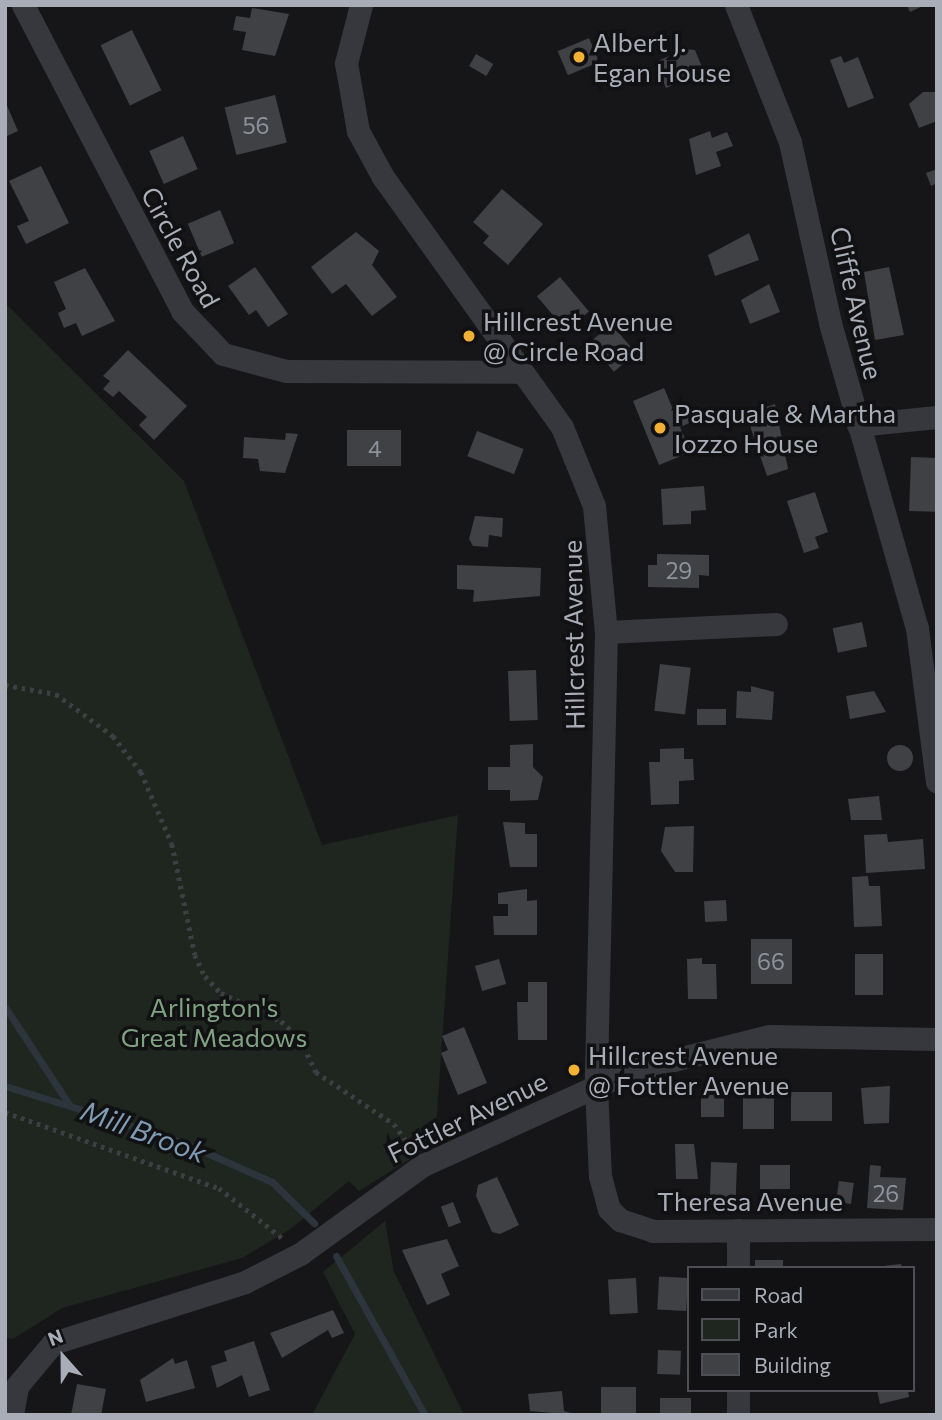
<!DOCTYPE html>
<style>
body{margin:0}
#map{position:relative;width:942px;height:1420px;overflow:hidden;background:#161618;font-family:Commissioner,sans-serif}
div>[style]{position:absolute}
.green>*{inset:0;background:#1e261f}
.stream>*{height:7px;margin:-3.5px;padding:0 3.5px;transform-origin:3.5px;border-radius:3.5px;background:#2c353c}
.building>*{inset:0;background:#404145;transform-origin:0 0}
.round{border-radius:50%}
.path>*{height:4.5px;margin-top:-2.25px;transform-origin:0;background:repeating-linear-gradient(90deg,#3d3f44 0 3.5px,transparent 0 8.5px)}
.minor>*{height:23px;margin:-11.5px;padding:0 11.5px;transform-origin:11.5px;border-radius:11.5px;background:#37383d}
.dots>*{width:19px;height:19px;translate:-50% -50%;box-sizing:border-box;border:4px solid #111113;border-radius:50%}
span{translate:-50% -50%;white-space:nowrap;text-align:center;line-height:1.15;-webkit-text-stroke:7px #111113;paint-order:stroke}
.number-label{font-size:23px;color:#8e929b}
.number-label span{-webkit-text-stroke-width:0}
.poi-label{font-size:26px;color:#a8adb8}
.left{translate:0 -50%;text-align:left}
.street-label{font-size:26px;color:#a8adb8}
.park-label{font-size:26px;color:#7fa381}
.water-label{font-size:28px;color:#7f9bb3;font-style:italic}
.frame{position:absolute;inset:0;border:7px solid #a8adb8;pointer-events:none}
.legend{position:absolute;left:687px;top:1266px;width:228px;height:126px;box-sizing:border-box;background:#111113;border:2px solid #4d4f55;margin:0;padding:9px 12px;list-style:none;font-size:21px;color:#a8adb8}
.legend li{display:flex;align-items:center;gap:14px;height:35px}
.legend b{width:35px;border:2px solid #4d4f55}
.north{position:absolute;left:28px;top:1322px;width:70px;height:70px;-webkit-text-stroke:5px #111113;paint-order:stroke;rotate:339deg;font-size:19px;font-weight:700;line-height:28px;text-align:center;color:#a8adb8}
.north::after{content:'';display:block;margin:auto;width:24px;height:32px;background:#a8adb8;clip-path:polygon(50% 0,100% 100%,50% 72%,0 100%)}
</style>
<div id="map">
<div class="green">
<div style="clip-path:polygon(5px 303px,184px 481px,322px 845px,458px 815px,436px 1127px,441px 1140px,359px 1191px,349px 1181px,289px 1230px,242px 1258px,62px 1308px,13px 1339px,5px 1338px)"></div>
<div style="clip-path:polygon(385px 1221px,394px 1272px,464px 1415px,312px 1415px,355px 1334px,323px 1272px)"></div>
</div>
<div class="stream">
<div style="left:5px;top:1007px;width:118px;rotate:56.7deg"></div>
<div style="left:70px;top:1106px;width:125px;rotate:18.1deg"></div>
<div style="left:189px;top:1145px;width:91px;rotate:24deg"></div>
<div style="left:272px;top:1182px;width:59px;rotate:44.3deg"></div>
<div style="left:5px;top:1086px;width:68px;rotate:17.1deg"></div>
<div style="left:336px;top:1256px;width:182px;rotate:60.8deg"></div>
</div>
<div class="building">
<div style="clip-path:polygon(907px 5px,925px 5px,910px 12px)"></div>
<div style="clip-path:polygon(252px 8px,289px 14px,275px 56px,242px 50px,246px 32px,233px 30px,236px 16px,250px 18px)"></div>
<div style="left:132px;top:30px;width:67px;height:35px;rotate:64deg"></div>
<div style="left:589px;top:38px;width:26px;height:34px;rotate:67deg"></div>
<div style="clip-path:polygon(686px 49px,695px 50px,704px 72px,666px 88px,655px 62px)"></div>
<div style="left:476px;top:54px;width:20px;height:14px;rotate:30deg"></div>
<div style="clip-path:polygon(841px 56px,844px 63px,858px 57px,874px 98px,848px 108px,830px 60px)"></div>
<div style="clip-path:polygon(923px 92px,937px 92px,937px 121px,919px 128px,909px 104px)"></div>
<div style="left:275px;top:95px;width:49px;height:52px;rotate:76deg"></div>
<div style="clip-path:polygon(5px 101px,18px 131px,5px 137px)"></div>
<div style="clip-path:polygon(710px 131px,712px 138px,727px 132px,733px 146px,716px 152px,721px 166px,696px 175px,689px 139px)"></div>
<div style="left:183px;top:136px;width:36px;height:37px;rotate:66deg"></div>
<div style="clip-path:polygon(41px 166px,69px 223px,26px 244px,17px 226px,29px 221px,9px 181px)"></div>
<div style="clip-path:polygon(937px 169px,937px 183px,931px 186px,926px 173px)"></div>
<div style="clip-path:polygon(502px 189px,543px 224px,508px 265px,483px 243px,489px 236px,473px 222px)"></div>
<div style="left:220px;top:210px;width:36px;height:35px;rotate:67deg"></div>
<div style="clip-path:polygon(356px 232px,379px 251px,372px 265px,397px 297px,372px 316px,346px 284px,332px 294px,311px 267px)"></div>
<div style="clip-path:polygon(749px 233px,759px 260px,715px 276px,708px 255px)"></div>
<div style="clip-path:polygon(255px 267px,288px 314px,268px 327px,256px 310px,249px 315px,228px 286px)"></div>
<div style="clip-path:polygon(889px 267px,904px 335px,875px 340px,864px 272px)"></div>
<div style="clip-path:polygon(85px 268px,115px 321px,82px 336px,76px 323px,64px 328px,58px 313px,66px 309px,54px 282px)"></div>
<div style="left:560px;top:277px;width:45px;height:30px;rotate:50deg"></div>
<div style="clip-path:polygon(769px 284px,780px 312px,750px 324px,741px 300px)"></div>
<div style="left:611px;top:324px;width:38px;height:29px;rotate:49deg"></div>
<div style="clip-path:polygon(128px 350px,187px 406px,154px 440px,139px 425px,147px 417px,119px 391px,113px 397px,103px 389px,110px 381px,103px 376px)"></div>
<div style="clip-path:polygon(664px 388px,675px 414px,689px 409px,694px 421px,680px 427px,691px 452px,659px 465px,633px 401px)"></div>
<div style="clip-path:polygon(775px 404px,788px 469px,767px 476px,746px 414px)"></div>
<div style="left:347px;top:430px;width:54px;height:36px"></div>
<div style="left:477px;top:431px;width:50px;height:27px;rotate:21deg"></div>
<div style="clip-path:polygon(286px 433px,298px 434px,285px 473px,260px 471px,258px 459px,243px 458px,244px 437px,285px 440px)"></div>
<div style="left:911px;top:457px;width:26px;height:54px;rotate:2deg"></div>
<div style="clip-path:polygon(704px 486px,706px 510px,691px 511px,691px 524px,663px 525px,661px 489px)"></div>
<div style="clip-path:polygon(815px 492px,828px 532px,815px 537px,819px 548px,804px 553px,787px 501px)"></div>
<div style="clip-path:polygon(475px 516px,503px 518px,502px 537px,489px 535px,488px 547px,473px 546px,469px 539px)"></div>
<div style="clip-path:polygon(657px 554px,709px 555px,709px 576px,699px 575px,699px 588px,648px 587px,648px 565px,657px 565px)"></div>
<div style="clip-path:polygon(457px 565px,541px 568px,540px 596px,473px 602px,474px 590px,457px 589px)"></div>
<div style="left:862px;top:622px;width:25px;height:30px;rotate:78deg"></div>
<div style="left:660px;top:664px;width:31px;height:47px;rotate:7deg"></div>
<div style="left:536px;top:670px;width:50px;height:28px;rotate:88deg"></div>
<div style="clip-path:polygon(751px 686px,774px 692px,772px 720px,736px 718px,737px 691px,751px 692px)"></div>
<div style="clip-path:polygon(874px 691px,886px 712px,850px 719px,846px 696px)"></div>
<div style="left:697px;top:709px;width:29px;height:16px"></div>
<div style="clip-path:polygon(533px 744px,533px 767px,543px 777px,538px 800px,510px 801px,510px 790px,488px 790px,488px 767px,510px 767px,510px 745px)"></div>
<div class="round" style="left:887px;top:745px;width:26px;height:26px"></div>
<div style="clip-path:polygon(684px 748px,684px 759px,693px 759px,694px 780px,679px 781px,679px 804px,651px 805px,649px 762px,660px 762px,660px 749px)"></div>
<div style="clip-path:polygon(879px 796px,882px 820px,851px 820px,848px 799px)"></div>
<div style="clip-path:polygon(503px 822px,525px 823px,525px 834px,537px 834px,537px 867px,510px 867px)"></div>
<div style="clip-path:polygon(694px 826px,693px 872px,675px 872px,661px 851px,665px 827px)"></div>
<div style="clip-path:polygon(887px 834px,888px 842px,923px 839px,925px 869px,866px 873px,864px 835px)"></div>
<div style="clip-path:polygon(868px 876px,869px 886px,880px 886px,882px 926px,854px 927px,852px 877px)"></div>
<div style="clip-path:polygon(527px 889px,527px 901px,537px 900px,537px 935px,494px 935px,493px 916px,508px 916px,508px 904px,498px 904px,498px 893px)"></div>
<div style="left:726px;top:900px;width:21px;height:22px;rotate:87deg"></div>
<div style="left:751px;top:939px;width:41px;height:45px"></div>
<div style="left:855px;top:954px;width:28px;height:41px"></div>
<div style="clip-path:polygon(702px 958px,702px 964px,716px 964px,717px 999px,688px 999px,687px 959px)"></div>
<div style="left:499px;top:959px;width:26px;height:25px;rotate:74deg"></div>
<div style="clip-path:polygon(528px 982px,547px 982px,547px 1040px,518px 1040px,517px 1002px,528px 1002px)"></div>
<div style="clip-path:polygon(464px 1027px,487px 1083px,458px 1095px,441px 1053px,448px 1050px,442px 1036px)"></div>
<div style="left:743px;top:1082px;width:31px;height:47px"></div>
<div style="clip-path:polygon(890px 1086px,889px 1123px,864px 1124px,861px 1088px)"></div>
<div style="left:791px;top:1092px;width:41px;height:29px"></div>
<div style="left:701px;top:1095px;width:23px;height:22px"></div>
<div style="clip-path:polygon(675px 1144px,694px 1144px,698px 1179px,676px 1179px)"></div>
<div style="left:711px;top:1162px;width:26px;height:36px;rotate:2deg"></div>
<div style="left:760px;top:1165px;width:30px;height:24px"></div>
<div style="clip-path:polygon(870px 1165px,881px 1166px,880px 1177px,906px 1178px,903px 1210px,867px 1208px)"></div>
<div style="clip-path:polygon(497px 1177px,519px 1225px,500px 1234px,492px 1232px,476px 1196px,478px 1185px)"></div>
<div style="left:839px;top:1181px;width:15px;height:21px;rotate:8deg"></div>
<div style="left:453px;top:1202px;width:22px;height:13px;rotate:69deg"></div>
<div style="clip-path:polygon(447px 1239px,459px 1266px,441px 1274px,450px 1295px,427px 1305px,402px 1250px)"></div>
<div style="left:783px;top:1260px;width:8px;height:28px;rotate:90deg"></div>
<div style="clip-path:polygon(901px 1264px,902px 1268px,883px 1268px,883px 1266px)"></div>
<div style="left:636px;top:1278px;width:35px;height:28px;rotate:87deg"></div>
<div style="left:688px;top:1278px;width:33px;height:29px;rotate:93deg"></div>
<div style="clip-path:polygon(333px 1310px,344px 1333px,332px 1338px,328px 1330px,282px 1358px,270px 1333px)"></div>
<div style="clip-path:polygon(254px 1341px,270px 1390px,249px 1397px,242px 1375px,217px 1388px,211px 1366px,227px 1361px,224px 1351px)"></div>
<div style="left:658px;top:1350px;width:23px;height:24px;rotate:2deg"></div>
<div style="clip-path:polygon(173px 1358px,175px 1364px,187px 1360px,195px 1388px,146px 1402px,140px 1380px)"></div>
<div style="clip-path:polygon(77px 1384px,106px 1389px,101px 1415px,71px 1415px)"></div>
<div style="left:601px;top:1387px;width:35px;height:27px"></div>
<div style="clip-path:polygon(877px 1390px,908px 1390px,909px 1397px,880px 1404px)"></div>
<div style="clip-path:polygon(562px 1391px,564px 1411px,577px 1415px,530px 1411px,528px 1394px)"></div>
<div style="left:660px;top:1398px;width:31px;height:17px"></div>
</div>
<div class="path">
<div style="left:5px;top:685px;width:52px;rotate:10deg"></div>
<div style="left:56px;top:694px;width:71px;rotate:36.4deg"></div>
<div style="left:113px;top:736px;width:46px;rotate:52.1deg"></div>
<div style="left:141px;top:772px;width:78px;rotate:66.7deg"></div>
<div style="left:172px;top:844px;width:113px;rotate:78.3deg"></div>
<div style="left:195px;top:955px;width:23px;rotate:65deg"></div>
<div style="left:205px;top:976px;width:23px;rotate:47deg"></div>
<div style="left:221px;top:993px;width:66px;rotate:25deg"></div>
<div style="left:281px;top:1021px;width:26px;rotate:43deg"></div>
<div style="left:300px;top:1039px;width:37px;rotate:64deg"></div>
<div style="left:316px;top:1072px;width:94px;rotate:33.7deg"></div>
<div style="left:394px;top:1124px;width:31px;rotate:54deg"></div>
<div style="left:5px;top:1112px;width:227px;rotate:19.6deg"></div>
<div style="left:219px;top:1188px;width:80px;rotate:38.4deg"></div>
</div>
<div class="minor">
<div style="left:23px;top:5px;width:345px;rotate:62.5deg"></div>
<div style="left:182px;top:311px;width:59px;rotate:46.4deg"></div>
<div style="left:223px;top:354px;width:65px;rotate:15.1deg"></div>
<div style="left:286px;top:371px;width:232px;rotate:0.2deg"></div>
<div style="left:361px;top:5px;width:60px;rotate:104.5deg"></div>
<div style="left:346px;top:63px;width:69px;rotate:80deg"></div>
<div style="left:358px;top:131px;width:52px;rotate:61.5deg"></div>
<div style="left:383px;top:177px;width:307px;rotate:54.4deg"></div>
<div style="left:562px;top:427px;width:85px;rotate:67.9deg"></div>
<div style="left:594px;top:506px;width:127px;rotate:84.6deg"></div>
<div style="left:606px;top:632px;width:454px;rotate:91.3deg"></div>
<div style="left:596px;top:1086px;width:90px;rotate:87.5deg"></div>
<div style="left:600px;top:1176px;width:34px;rotate:75deg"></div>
<div style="left:609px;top:1209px;width:16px;rotate:45deg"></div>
<div style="left:620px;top:1220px;width:35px;rotate:18deg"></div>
<div style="left:653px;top:1231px;width:284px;rotate:-0.4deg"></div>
<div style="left:736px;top:5px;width:147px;rotate:68.5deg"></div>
<div style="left:790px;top:142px;width:185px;rotate:77.5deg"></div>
<div style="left:830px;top:323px;width:317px;rotate:74.1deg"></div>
<div style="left:917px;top:628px;width:155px;rotate:82.6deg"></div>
<div style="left:858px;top:425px;width:79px;rotate:-5.8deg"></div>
<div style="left:606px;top:632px;width:170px;rotate:-2.7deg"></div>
<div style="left:738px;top:1268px;width:38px;rotate:-90deg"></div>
<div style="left:12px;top:1415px;width:29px;rotate:-80deg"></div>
<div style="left:17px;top:1386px;width:56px;rotate:-50.1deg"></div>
<div style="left:53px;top:1343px;width:201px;rotate:-17.6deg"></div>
<div style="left:245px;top:1282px;width:62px;rotate:-27deg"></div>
<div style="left:300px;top:1254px;width:152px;rotate:-35.9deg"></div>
<div style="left:423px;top:1165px;width:227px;rotate:-24.4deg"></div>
<div style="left:630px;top:1071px;width:143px;rotate:-14.1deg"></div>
<div style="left:769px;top:1036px;width:168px;rotate:1deg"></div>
<div style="left:738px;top:1415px;width:25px;rotate:-90deg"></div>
</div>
<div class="dots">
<div style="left:579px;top:57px;background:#f2b134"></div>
<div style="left:469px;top:336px;background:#f2b134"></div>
<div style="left:660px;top:428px;background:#f2b134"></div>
<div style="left:574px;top:1070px;background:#f2b134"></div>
</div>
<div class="number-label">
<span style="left:256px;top:125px">56</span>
<span style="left:375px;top:448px">4</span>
<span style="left:679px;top:570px">29</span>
<span style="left:771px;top:961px">66</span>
<span style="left:886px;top:1193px">26</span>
</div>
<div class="poi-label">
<span class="left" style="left:593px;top:57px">Albert J.<br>Egan House</span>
<span class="left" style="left:483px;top:336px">Hillcrest Avenue<br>@ Circle Road</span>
<span class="left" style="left:674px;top:428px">Pasquale &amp; Martha<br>Iozzo House</span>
<span class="left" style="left:588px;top:1070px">Hillcrest Avenue<br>@ Fottler Avenue</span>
</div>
<div class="street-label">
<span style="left:181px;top:247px;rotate:61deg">Circle Road</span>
<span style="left:857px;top:303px;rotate:77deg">Cliffe Avenue</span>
<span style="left:573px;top:635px;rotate:-91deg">Hillcrest Avenue</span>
<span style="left:467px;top:1117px;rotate:-26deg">Fottler Avenue</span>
<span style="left:750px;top:1201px">Theresa Avenue</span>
</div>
<div class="park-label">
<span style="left:214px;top:1022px">Arlington's<br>Great Meadows</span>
</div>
<div class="water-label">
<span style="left:144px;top:1131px;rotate:20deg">Mill Brook</span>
</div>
<div class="frame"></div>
<ul class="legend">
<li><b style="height:9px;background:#37383d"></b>Road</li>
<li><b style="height:19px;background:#1e261f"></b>Park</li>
<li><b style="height:19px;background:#404145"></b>Building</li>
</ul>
<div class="north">N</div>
</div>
